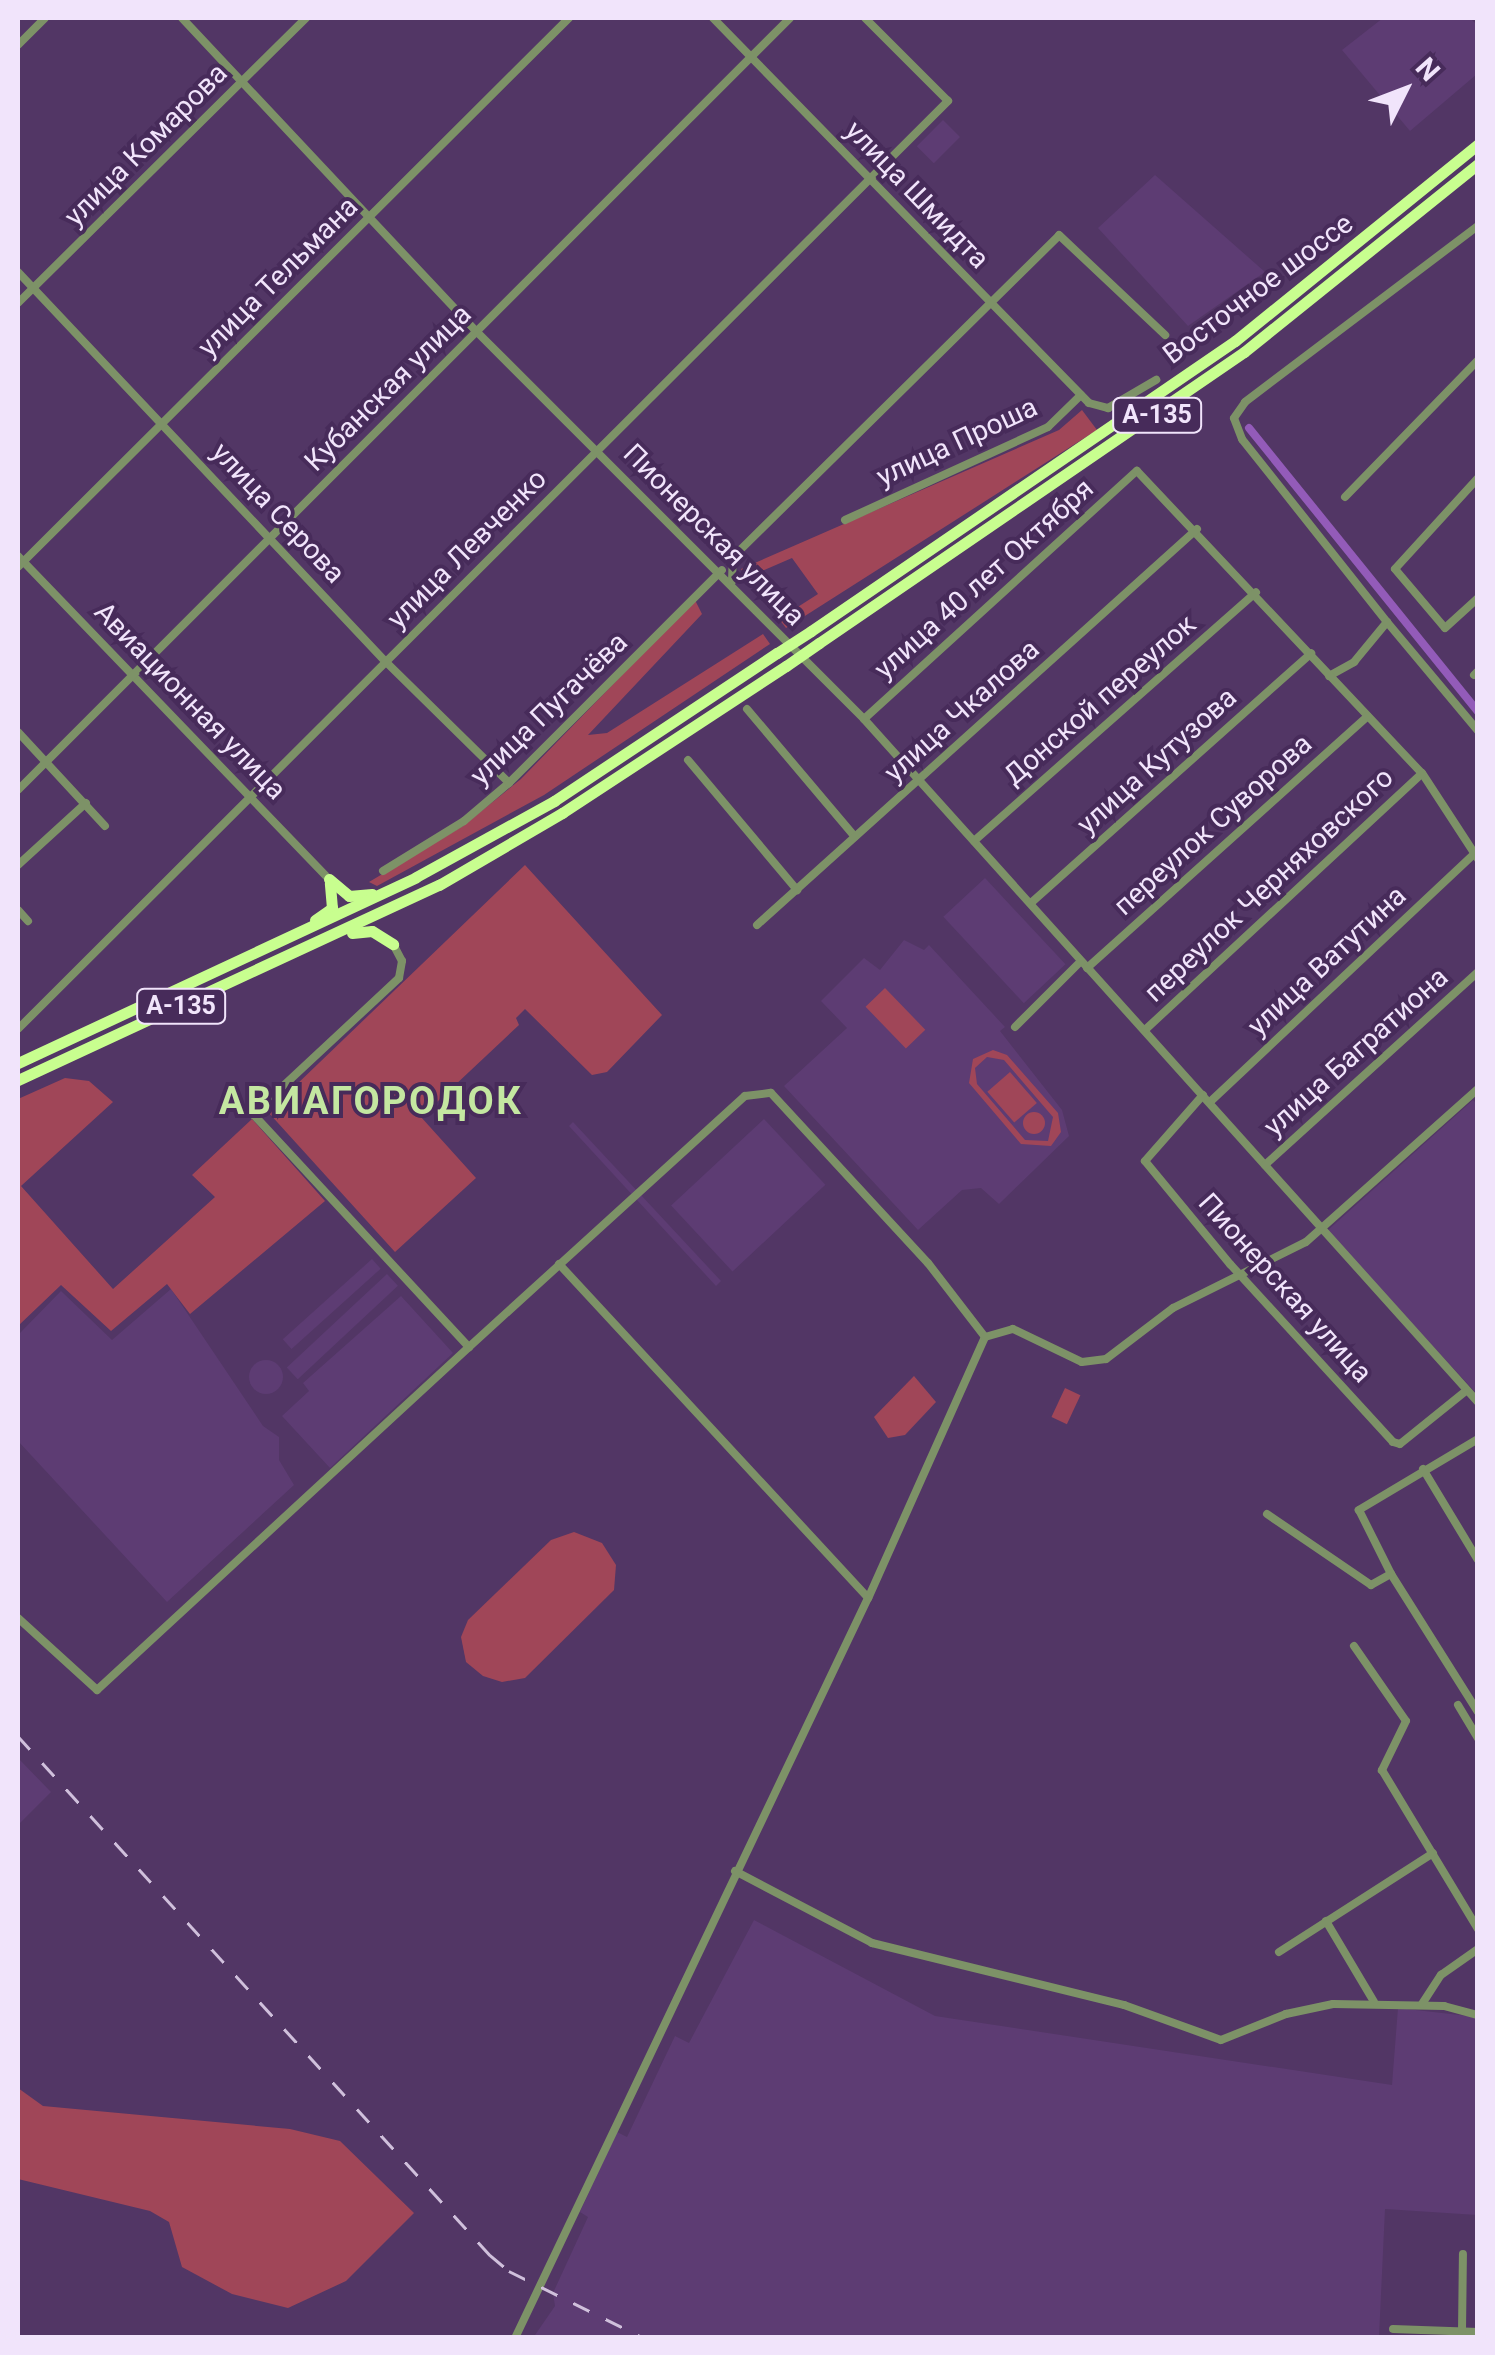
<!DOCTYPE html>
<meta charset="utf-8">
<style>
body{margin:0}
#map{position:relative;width:1495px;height:2355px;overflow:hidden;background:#523665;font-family:Roboto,sans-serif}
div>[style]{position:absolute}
.built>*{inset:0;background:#5d3c73;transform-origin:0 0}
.round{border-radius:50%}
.green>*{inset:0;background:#a04658;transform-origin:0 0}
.canal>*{height:8px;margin:-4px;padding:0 4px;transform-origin:4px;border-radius:4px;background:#935bb9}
.minor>*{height:8px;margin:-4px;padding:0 4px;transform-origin:4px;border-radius:4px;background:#7d9267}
.highway>*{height:11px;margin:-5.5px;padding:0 5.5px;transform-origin:5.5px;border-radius:5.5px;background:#c8fe8f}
.rail>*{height:2.5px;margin-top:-1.25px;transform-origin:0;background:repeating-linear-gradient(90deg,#d0c0dc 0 18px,transparent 0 36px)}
.highway-bridge>*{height:11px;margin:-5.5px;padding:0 5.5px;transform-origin:5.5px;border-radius:5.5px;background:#c8fe8f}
span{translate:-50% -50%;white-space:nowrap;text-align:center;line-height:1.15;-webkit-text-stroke:8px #472b5a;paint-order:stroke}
.shield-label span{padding:2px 8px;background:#472b5a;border:2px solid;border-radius:8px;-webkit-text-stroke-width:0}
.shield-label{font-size:25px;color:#f1e4fb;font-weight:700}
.street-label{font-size:28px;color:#f1e4fb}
.district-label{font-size:38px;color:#c4e7a1;font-weight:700;letter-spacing:2.5px}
.frame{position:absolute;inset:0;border:20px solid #f1e4fb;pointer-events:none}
.north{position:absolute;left:1355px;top:40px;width:100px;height:100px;-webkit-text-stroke:8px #472b5a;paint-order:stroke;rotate:48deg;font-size:28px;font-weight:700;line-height:40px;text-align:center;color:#f1e4fb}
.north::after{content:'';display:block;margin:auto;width:35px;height:45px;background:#f1e4fb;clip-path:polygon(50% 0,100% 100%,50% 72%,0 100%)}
</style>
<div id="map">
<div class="built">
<div style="clip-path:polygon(1383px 18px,1470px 18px,1477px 25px,1477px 74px,1410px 131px,1342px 50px)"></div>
<div style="left:943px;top:120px;width:24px;height:37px;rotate:45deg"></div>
<div style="clip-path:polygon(1155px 175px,1265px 272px,1188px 326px,1098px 228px)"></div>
<div style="left:985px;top:878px;width:118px;height:57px;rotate:47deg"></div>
<div style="clip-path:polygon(904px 940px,924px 950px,929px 945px,1005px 1027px,1000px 1031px,1062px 1110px,1069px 1136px,999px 1204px,981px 1188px,962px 1190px,918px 1230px,784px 1086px,847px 1028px,821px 1001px,864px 958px,880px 970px)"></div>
<div style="clip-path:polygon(1473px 1100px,1478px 1105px,1477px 1394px,1327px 1231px)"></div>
<div style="left:764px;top:1119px;width:90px;height:127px;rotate:47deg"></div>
<div style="clip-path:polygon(573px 1122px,721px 1281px,716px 1286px,569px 1126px)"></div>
<div style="left:372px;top:1259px;width:13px;height:120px;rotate:48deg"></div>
<div style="left:387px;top:1274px;width:16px;height:137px;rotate:47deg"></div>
<div style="clip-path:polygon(171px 1289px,263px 1426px,279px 1437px,279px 1460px,294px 1485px,167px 1602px,18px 1441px,18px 1335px,61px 1291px,112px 1340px)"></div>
<div style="clip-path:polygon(401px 1296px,453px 1353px,330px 1468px,282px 1416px,309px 1391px,303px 1383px)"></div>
<div class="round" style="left:249px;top:1360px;width:34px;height:34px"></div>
<div style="clip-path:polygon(18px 1758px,51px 1792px,18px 1825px)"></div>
<div style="clip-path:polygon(754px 1920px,935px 2016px,1392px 2085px,1398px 2008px,1477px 2017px,1477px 2215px,1385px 2209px,1379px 2337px,533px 2338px,555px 2306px,553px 2293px,588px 2217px,580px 2212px,617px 2132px,627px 2137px,675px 2036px,689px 2043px)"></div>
</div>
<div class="green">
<div style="clip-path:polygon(1082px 410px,1097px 430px,786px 628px,779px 619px,818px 594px,792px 558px,746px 578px,741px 569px,1059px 430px)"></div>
<div style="clip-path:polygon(695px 600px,702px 614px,588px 735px,607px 733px,763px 634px,770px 644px,544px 795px,377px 886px,369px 882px,463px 826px,521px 779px)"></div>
<div style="clip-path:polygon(525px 865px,662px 1015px,607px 1072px,592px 1075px,525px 1009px,516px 1018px,519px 1025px,421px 1117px,476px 1178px,395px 1252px,268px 1112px)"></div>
<div style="left:885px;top:988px;width:58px;height:27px;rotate:46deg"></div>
<div style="clip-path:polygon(evenodd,993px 1050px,1007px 1055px,1058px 1113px,1061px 1132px,1051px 1146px,1021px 1144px,969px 1083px,973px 1059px,993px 1050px,987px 1057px,1004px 1060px,1053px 1117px,1048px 1141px,1025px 1140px,977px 1084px,975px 1068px,987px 1057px)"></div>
<div style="left:1010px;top:1072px;width:41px;height:30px;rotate:49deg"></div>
<div style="clip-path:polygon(65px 1078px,89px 1081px,113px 1102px,21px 1186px,113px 1289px,215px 1197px,192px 1175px,252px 1119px,325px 1201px,190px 1314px,167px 1284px,111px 1331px,61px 1285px,18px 1326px,18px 1099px)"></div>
<div class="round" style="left:1023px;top:1112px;width:22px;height:22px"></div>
<div style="clip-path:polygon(914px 1376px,936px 1402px,905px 1435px,888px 1438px,874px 1417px)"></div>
<div style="left:1065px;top:1388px;width:17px;height:32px;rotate:25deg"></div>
<div style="clip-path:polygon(574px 1532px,602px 1543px,616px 1565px,614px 1590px,525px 1678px,502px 1682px,483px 1676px,466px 1662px,461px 1637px,468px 1620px,551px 1540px)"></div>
<div style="clip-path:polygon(18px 2088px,43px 2106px,290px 2129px,340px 2141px,414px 2213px,346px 2281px,288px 2308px,232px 2294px,182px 2267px,169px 2222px,150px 2211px,18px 2179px)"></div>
</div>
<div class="canal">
<div style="left:1249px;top:428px;width:365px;rotate:51.1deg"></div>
</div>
<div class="minor">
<div style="left:182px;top:18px;width:431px;rotate:46.8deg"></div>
<div style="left:477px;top:332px;width:547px;rotate:45deg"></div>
<div style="left:864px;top:719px;width:918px;rotate:48.05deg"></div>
<div style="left:713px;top:18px;width:538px;rotate:45.68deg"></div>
<div style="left:1089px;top:403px;width:20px;rotate:15deg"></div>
<div style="left:1108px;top:408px;width:56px;rotate:-30.3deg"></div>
<div style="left:18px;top:45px;width:38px;rotate:-45deg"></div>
<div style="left:18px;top:272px;width:535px;rotate:46.67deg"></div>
<div style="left:385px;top:661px;width:174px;rotate:44.5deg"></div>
<div style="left:18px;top:303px;width:405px;rotate:-44.7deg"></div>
<div style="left:1478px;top:478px;width:123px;rotate:132.4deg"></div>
<div style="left:1395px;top:569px;width:77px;rotate:49.7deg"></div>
<div style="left:1445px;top:628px;width:45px;rotate:-42.3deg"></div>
<div style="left:1345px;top:497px;width:191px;rotate:-45.8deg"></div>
<div style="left:845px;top:520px;width:223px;rotate:-24.6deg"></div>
<div style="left:1048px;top:427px;width:46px;rotate:-44.1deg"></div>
<div style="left:18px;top:556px;width:448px;rotate:46.1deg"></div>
<div style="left:18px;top:567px;width:778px;rotate:-44.9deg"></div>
<div style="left:732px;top:581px;width:24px;rotate:-88deg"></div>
<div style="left:733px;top:557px;width:458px;rotate:-44.6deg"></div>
<div style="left:1059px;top:235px;width:146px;rotate:43.3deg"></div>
<div style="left:1387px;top:622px;width:142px;rotate:50.1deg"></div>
<div style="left:1474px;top:675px;width:6px;rotate:-45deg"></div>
<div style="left:1329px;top:676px;width:29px;rotate:-29deg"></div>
<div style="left:1354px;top:662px;width:52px;rotate:-50.5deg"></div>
<div style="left:1387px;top:622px;width:233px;rotate:-128.4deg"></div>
<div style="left:1242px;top:439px;width:22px;rotate:-111deg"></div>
<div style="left:1234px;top:418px;width:19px;rotate:-55deg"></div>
<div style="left:1245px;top:402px;width:292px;rotate:-37.1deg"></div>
<div style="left:747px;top:709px;width:167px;rotate:49.8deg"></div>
<div style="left:864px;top:719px;width:369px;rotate:-42.3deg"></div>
<div style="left:1137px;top:471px;width:415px;rotate:46.7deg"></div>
<div style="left:1422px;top:773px;width:103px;rotate:56.9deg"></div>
<div style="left:18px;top:732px;width:128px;rotate:47.2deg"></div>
<div style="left:688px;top:760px;width:170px;rotate:50deg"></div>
<div style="left:18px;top:790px;width:1092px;rotate:-45deg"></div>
<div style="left:974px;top:841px;width:376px;rotate:-41.4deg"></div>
<div style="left:18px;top:865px;width:92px;rotate:-42.4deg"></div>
<div style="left:383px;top:871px;width:95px;rotate:-31.7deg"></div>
<div style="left:464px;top:821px;width:59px;rotate:-40.2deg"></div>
<div style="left:509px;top:783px;width:301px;rotate:-45deg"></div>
<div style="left:1032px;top:902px;width:374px;rotate:-41.7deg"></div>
<div style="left:18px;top:910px;width:15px;rotate:48deg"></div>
<div style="left:757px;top:925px;width:592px;rotate:-41.99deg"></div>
<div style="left:393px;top:944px;width:19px;rotate:62deg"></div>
<div style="left:402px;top:961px;width:17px;rotate:100deg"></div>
<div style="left:399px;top:978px;width:200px;rotate:137deg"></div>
<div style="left:253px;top:1114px;width:318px;rotate:47.2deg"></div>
<div style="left:469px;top:1347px;width:373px;rotate:-42.3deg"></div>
<div style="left:745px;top:1096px;width:26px;rotate:-7deg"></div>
<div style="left:771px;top:1093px;width:231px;rotate:47.3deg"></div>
<div style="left:928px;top:1263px;width:93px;rotate:52.4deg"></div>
<div style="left:985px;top:1337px;width:286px;rotate:114.1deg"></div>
<div style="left:868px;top:1598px;width:820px;rotate:115.5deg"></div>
<div style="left:1087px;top:968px;width:377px;rotate:-41.9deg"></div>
<div style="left:1015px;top:1027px;width:93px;rotate:-45deg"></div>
<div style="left:18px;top:1029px;width:1314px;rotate:-44.94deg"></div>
<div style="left:948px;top:101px;width:117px;rotate:-135deg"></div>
<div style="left:1146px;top:1029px;width:376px;rotate:-42.8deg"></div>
<div style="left:1203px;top:1095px;width:88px;rotate:131.3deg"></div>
<div style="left:1145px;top:1161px;width:134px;rotate:50.5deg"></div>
<div style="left:1230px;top:1264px;width:241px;rotate:47.5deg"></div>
<div style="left:1393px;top:1442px;width:7px;rotate:16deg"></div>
<div style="left:1400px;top:1444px;width:85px;rotate:-38.8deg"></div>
<div style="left:1211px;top:1101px;width:361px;rotate:-43.2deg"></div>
<div style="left:1265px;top:1165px;width:287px;rotate:-42.2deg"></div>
<div style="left:559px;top:1264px;width:455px;rotate:47.2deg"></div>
<div style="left:985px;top:1337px;width:29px;rotate:-16deg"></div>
<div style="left:1013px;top:1329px;width:76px;rotate:25.6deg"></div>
<div style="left:1082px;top:1362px;width:24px;rotate:-7deg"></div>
<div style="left:1106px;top:1359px;width:84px;rotate:-37.3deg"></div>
<div style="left:1173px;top:1308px;width:148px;rotate:-26.4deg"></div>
<div style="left:1306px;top:1242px;width:230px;rotate:-41.7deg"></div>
<div style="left:1478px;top:1439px;width:139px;rotate:149.2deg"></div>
<div style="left:1359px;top:1510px;width:72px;rotate:63.4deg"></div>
<div style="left:1391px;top:1574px;width:163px;rotate:57.8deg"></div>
<div style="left:1423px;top:1469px;width:106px;rotate:58.9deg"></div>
<div style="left:1267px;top:1514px;width:126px;rotate:34.3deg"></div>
<div style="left:1371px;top:1585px;width:23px;rotate:-29deg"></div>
<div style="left:18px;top:1618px;width:107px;rotate:42.3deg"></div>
<div style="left:97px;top:1690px;width:506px;rotate:-42.68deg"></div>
<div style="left:1354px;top:1646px;width:91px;rotate:55.3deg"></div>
<div style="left:1406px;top:1721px;width:55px;rotate:116.1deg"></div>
<div style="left:1382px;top:1770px;width:186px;rotate:58.9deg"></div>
<div style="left:1458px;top:1705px;width:39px;rotate:59deg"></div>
<div style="left:735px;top:1871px;width:155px;rotate:27.7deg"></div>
<div style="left:872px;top:1943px;width:260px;rotate:13.8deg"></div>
<div style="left:1124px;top:2005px;width:103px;rotate:19.8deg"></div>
<div style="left:1221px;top:2040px;width:70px;rotate:-21.8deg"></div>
<div style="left:1286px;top:2014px;width:48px;rotate:-12deg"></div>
<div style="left:1333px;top:2004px;width:111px;rotate:1deg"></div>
<div style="left:1444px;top:2006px;width:35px;rotate:15deg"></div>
<div style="left:1326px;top:1921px;width:94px;rotate:59.3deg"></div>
<div style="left:1279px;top:1952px;width:183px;rotate:-32.7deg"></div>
<div style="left:1422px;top:2004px;width:35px;rotate:-57deg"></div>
<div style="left:1441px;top:1975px;width:45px;rotate:-35.1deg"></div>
<div style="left:1393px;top:2329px;width:85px;rotate:2deg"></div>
<div style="left:1462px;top:2331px;width:77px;rotate:-89.3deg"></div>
</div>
<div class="highway">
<div style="left:811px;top:631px;width:514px;rotate:-34.37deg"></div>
<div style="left:1235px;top:341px;width:313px;rotate:-39deg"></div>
<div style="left:819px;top:643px;width:515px;rotate:-34.4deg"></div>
<div style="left:1244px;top:352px;width:300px;rotate:-38.8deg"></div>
<div style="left:329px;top:879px;width:26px;rotate:40deg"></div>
<div style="left:349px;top:896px;width:23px;rotate:-5deg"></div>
<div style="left:315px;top:920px;width:21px;rotate:-35deg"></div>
<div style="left:332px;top:908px;width:25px;rotate:-95deg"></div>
<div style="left:352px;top:933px;width:20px;rotate:-6deg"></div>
<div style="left:372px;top:931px;width:25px;rotate:32deg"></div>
<div style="left:18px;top:1063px;width:439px;rotate:-25deg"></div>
<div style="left:416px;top:877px;width:158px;rotate:-28.8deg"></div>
<div style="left:554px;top:801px;width:268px;rotate:-33.6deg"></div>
<div style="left:18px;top:1080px;width:464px;rotate:-24.9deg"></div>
<div style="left:439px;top:885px;width:143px;rotate:-30.3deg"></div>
<div style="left:562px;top:813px;width:268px;rotate:-33.3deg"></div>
</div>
<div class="rail">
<div style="left:18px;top:1736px;width:702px;rotate:47.72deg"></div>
<div style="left:490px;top:2255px;width:25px;rotate:40deg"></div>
<div style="left:509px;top:2271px;width:151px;rotate:26.4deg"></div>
</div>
<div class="highway-bridge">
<div style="left:777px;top:653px;width:40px;rotate:-32.9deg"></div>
<div style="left:786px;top:666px;width:40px;rotate:-34.9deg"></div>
</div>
<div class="shield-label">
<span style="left:1157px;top:415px">А-135</span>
<span style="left:181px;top:1006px">А-135</span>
</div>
<div class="street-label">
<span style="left:146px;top:145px;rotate:-45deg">улица Комарова</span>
<span style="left:917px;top:195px;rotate:46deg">улица Шмидта</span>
<span style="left:278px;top:277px;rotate:-45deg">улица Тельмана</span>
<span style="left:1258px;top:289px;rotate:-37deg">Восточное шоссе</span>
<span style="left:388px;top:388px;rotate:-45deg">Кубанская улица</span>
<span style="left:957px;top:442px;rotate:-25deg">улица Проша</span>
<span style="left:278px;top:513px;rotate:47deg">улица Серова</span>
<span style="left:714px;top:535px;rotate:45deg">Пионерская улица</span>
<span style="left:467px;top:549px;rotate:-45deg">улица Левченко</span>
<span style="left:984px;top:579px;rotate:-42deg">улица 40 лет Октября</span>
<span style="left:1100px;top:700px;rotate:-41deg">Донской переулок</span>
<span style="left:190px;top:701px;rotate:46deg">Авиационная улица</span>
<span style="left:549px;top:709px;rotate:-44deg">улица Пугачёва</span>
<span style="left:962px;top:711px;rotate:-42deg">улица Чкалова</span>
<span style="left:1157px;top:761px;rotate:-42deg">улица Кутузова</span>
<span style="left:1213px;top:825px;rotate:-42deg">переулок Суворова</span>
<span style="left:1269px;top:885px;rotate:-43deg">переулок Черняховского</span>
<span style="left:1327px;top:961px;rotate:-43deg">улица Ватутина</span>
<span style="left:1356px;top:1052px;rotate:-42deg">улица Багратиона</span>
<span style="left:1285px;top:1288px;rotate:48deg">Пионерская улица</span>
</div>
<div class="district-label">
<span style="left:371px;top:1102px">АВИАГОРОДОК</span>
</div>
<div class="frame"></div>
<div class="north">N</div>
</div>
